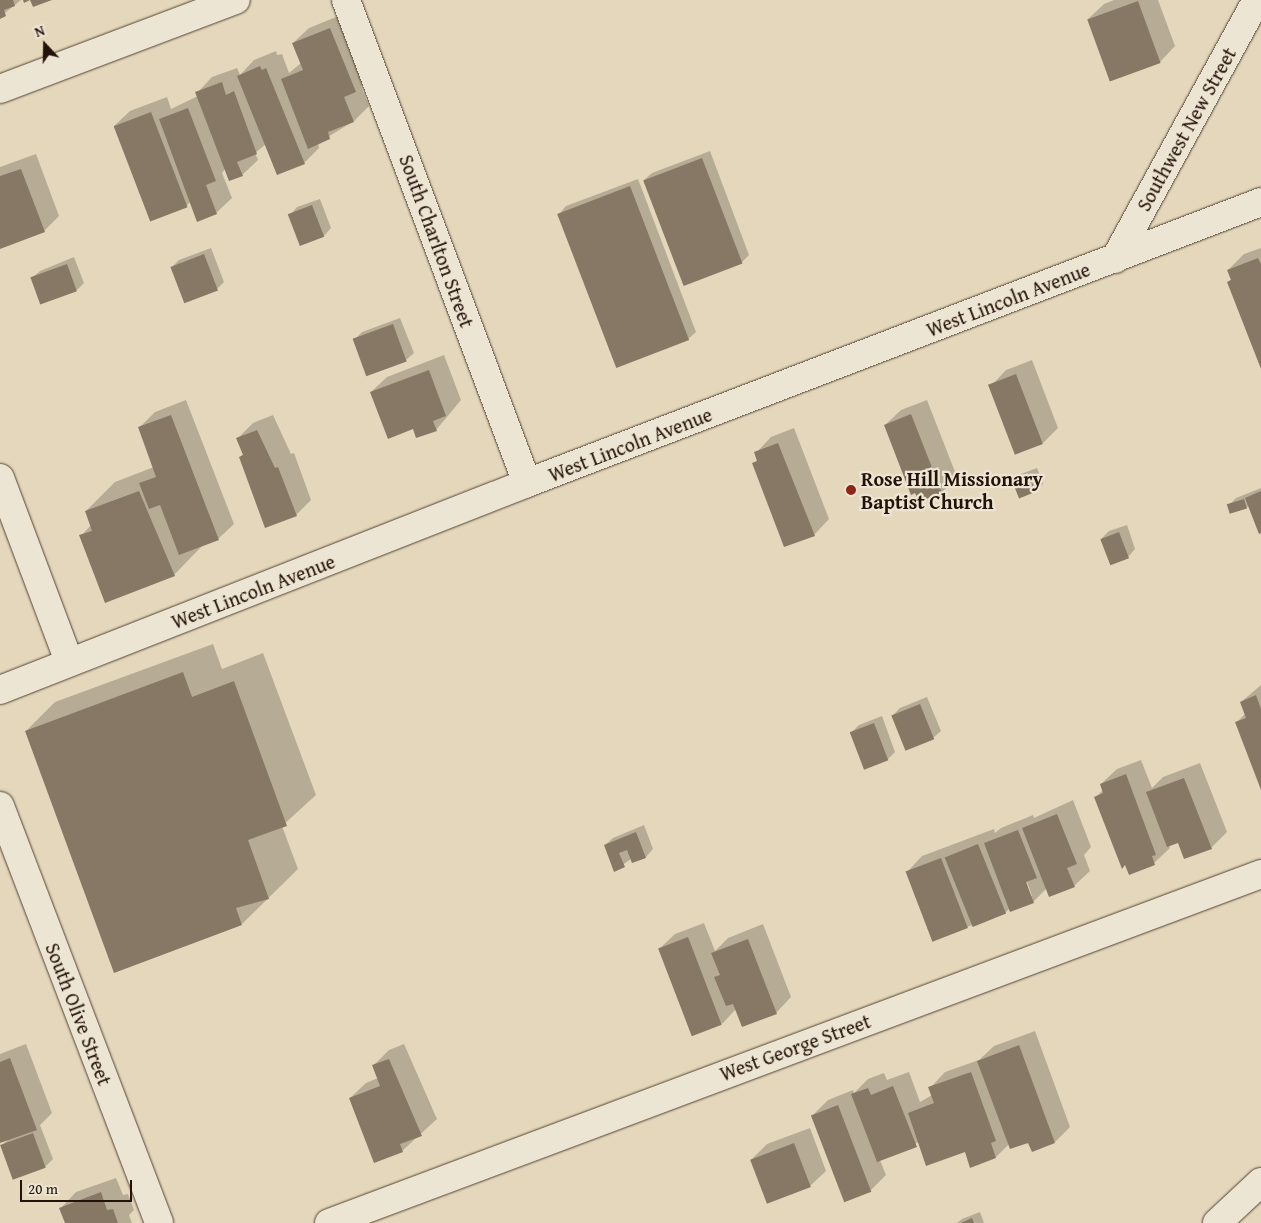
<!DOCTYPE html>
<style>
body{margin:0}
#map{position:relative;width:1261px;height:1223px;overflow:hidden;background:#e4d7bb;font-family:"Gentium Book Plus",serif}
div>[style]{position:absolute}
.shadow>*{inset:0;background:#0003}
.building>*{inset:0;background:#877865;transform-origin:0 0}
.roads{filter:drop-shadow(0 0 1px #534334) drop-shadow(0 0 1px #534334)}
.minor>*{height:28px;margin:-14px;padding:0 14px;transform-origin:14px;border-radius:14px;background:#ede5d3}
.secondary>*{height:28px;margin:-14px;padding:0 14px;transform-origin:14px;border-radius:14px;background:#ede5d3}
.dots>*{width:14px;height:14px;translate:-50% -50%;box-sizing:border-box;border:2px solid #ede5d3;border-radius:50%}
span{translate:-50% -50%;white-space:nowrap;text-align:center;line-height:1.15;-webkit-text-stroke:4.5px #ede5d3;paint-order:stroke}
.street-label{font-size:20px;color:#231207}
.poi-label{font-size:20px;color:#231207;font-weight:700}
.left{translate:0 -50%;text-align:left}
.north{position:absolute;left:20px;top:20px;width:50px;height:50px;-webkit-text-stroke:4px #ede5d3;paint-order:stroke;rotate:339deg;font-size:14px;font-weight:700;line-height:20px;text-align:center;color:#231207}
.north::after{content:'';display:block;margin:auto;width:18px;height:22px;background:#231207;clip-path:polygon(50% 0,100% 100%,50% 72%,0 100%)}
.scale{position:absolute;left:20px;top:1180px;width:112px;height:22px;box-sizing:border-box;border:2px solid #231207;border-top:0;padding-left:6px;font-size:15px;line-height:18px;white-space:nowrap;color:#231207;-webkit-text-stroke:4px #ede5d3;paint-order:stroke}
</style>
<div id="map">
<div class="shadow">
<div style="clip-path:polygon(0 0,21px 0,0 17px)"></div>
<div style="clip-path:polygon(1114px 0,1158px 0,1175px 46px,1160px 62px,1088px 19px,1104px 4px)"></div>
<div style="clip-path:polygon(346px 13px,371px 75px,361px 86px,369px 106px,354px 121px,318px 143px,319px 148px,304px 163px,266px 144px,255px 153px,258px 160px,242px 175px,225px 169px,222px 173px,232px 198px,216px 213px,191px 201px,186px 206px,114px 126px,130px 111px,167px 97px,171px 109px,198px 96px,197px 93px,212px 77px,237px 68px,240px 75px,254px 60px,276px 51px,277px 55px,282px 54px,289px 73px,301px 63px,293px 43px,309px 28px)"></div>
<div style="clip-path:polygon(710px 151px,749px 255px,741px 263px,684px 285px,644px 180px,652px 173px)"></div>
<div style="clip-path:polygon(36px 154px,59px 216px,44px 231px,0 248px,0 167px)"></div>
<div style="clip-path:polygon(638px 179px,696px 332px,688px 339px,559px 214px,566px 206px)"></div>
<div style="clip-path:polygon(320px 199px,331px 228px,324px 236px,301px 244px,290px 215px,297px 207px)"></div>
<div style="clip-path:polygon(211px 248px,224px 282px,217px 289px,171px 268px,179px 260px)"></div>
<div style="clip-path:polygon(1261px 248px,1261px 366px,1228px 282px,1232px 279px,1228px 270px,1244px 254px)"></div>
<div style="clip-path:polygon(74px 257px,84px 283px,77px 290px,32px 278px,40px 271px)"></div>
<div style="clip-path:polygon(400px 318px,414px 353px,406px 360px,354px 340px,362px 332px)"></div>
<div style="clip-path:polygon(444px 355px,461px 400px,436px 430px,414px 427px,371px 392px,387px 377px)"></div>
<div style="clip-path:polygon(1032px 360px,1058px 428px,1043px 443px,991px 386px,1006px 370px)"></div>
<div style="clip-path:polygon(186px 400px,234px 524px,218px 539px,203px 545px,174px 575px,81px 536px,91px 525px,86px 511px,115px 482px,154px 467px,139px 428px,155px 412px)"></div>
<div style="clip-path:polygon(927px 400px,957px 477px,942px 492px,885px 425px,901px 410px)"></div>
<div style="clip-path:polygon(273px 415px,291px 454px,294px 453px,311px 500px,296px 515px,240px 457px,244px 454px,238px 438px,253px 423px)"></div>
<div style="clip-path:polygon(794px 428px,829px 519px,814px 535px,754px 464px,758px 459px,756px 453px,771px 437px)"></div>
<div style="clip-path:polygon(1037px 468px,1043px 484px,1035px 491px,1014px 482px,1021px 474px)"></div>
<div style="clip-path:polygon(1261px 488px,1261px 532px,1249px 506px,1246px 508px,1228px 506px,1236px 498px)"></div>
<div style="clip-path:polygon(1127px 525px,1135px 549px,1128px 557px,1101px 539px,1109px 531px)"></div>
<div style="clip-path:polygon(213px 644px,222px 669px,263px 653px,316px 795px,282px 826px,298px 869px,242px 924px,26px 731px,55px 702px)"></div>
<div style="clip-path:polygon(1261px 685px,1261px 787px,1236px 723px,1246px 713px,1241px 702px)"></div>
<div style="clip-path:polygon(927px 697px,941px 731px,933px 738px,893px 715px,900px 708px)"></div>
<div style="clip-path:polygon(882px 716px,895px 752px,888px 759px,865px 768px,851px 733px,859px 725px)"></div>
<div style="clip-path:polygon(1141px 760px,1152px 788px,1163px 777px,1200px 763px,1227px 832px,1211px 848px,1179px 841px,1169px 845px,1170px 848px,1154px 863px,1096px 797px,1103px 790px,1101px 784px,1117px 769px)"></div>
<div style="clip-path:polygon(evenodd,1073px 800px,1091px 847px,1084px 855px,1090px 871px,1074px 886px,1047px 888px,1033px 902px,1010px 908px,1005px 913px,967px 927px,907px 872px,922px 856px,994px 829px,995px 833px,1001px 828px,1033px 815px,1034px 818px,1073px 800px,1025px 876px,1032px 896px,1030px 896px,1025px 876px)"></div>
<div style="clip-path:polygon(644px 825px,653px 849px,646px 857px,632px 862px,631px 859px,615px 870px,605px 845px,613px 838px)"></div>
<div style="clip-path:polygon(704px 923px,715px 951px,728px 938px,763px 924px,791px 997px,776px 1013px,736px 1009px,722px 1024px,659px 949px,675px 934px)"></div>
<div style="clip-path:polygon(1035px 1031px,1070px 1127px,1055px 1142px,1009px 1144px,996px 1157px,971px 1166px,966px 1151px,919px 1142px,880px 1160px,886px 1175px,870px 1191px,813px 1115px,828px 1100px,853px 1090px,854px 1093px,868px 1079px,884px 1073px,887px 1080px,909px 1072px,920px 1102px,932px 1095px,930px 1088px,945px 1072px,979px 1060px,994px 1046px)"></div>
<div style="clip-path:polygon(26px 1044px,52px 1113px,40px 1125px,53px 1159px,45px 1167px,1px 1146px,9px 1139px,0 1142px,0 1054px)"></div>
<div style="clip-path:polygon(404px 1044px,437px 1119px,402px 1151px,350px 1098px,366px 1083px,378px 1078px,373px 1066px,389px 1050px)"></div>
<div style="clip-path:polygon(810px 1128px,826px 1171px,810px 1186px,752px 1159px,767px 1144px)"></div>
<div style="clip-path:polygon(116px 1178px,123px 1195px,128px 1194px,134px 1210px,129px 1215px,132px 1223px,66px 1223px,61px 1208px,76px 1192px)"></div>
<div style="clip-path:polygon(980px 1212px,984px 1223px,957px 1223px,962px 1219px)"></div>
</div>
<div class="building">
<div style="clip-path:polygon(0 0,13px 0,15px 6px,4px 10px,6px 16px,0 19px)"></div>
<div style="clip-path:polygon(23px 0,52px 0,33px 7px,30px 0,24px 3px)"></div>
<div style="left:1138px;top:1px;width:66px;height:54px;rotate:70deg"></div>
<div style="clip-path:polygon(330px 28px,356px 92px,344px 97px,354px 122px,328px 132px,330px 139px,308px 149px,281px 79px,303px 70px,292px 43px)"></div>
<div style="clip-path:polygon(260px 66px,262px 70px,266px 68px,305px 164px,277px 175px,237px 76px)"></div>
<div style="clip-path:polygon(222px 82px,226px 95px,234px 91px,257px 154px,237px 162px,243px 176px,229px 181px,195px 92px)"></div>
<div style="clip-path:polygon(188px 108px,216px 181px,206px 185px,217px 214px,197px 222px,159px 119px)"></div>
<div style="left:151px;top:112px;width:102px;height:40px;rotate:69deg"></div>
<div style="left:702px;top:158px;width:113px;height:63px;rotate:69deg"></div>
<div style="clip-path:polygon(21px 169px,45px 232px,0 249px,0 176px)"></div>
<div style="left:630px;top:186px;width:165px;height:78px;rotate:69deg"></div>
<div style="left:312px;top:205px;width:34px;height:26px;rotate:69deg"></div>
<div style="left:204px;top:254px;width:39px;height:36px;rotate:69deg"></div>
<div style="clip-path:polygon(1258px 258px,1261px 264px,1261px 369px,1227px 282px,1231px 280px,1227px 270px)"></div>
<div style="left:67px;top:264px;width:29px;height:39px;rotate:70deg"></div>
<div style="left:393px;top:324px;width:40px;height:43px;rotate:70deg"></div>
<div style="clip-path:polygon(429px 370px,446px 416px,433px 421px,437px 431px,416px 438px,413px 429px,388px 439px,370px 392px)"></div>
<div style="left:1016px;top:374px;width:75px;height:30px;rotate:69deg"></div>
<div style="clip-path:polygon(911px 414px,942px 493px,919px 502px,915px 493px,911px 495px,884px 425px)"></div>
<div style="clip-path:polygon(171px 415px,219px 540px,179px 555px,160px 505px,149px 509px,139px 483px,156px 477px,138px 427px)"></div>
<div style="clip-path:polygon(257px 430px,275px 468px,278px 467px,297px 516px,265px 528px,239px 457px,243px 455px,236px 438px)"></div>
<div style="clip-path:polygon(778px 443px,815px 536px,784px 547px,752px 463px,757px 461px,754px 452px)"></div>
<div style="left:1029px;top:475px;width:18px;height:18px;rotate:68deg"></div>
<div style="clip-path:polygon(139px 491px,175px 576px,105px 603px,79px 535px,92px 531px,85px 511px)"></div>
<div style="clip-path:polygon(1261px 491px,1261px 533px,1259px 534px,1245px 498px)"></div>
<div style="left:1244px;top:499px;width:10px;height:18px;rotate:73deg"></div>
<div style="left:1119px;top:532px;width:28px;height:20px;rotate:69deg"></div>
<div style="clip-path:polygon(183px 672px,192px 697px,234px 681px,287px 826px,248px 840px,269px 899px,236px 908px,242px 925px,114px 973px,25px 731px)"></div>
<div style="clip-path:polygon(1256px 695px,1261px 709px,1261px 790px,1235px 722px,1246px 718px,1240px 702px)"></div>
<div style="left:920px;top:704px;width:38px;height:31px;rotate:68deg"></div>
<div style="left:874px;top:723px;width:40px;height:26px;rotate:69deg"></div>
<div style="clip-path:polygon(1126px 774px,1156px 855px,1152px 856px,1155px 865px,1129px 875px,1125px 865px,1122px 869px,1094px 797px,1103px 793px,1100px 784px)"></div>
<div style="clip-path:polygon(1184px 778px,1212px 849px,1184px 859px,1178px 843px,1167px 847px,1146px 792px)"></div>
<div style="clip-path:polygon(1057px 814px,1077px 864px,1067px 868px,1075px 887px,1049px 897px,1022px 828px)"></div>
<div style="clip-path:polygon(1018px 830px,1037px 878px,1026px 882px,1034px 903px,1010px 912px,984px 843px)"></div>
<div style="clip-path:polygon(636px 832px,646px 858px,632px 863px,627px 850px,619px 853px,625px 867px,614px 872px,604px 845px)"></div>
<div style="left:978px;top:844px;width:75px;height:36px;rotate:68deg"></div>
<div style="left:941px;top:858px;width:75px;height:38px;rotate:69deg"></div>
<div style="left:688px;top:937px;width:94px;height:32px;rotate:69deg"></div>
<div style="clip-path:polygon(748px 939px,777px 1014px,742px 1027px,733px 1004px,726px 1006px,714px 977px,720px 975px,711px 953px)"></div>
<div style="clip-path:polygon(1019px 1045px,1055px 1143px,1032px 1152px,1028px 1143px,1010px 1149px,977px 1061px)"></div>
<div style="clip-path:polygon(10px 1058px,37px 1130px,0 1143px,0 1062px)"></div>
<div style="clip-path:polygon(389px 1059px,422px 1136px,400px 1144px,403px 1152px,374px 1163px,349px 1098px,380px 1086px,372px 1065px)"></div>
<div style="clip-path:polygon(971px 1072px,996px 1141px,991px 1143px,996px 1158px,970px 1168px,965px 1152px,926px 1166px,908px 1113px,934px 1103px,928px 1087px)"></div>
<div style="clip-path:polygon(893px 1086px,917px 1147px,877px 1162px,851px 1094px,868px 1088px,871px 1095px)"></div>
<div style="left:838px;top:1105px;width:93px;height:29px;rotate:69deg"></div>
<div style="left:33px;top:1133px;width:37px;height:35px;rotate:70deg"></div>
<div style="left:794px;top:1143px;width:47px;height:47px;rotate:69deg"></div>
<div style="clip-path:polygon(101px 1192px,107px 1210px,113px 1209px,118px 1223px,65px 1223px,59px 1208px)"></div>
<div style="clip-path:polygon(972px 1218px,974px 1223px,961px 1223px)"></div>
</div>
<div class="roads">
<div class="minor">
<div style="left:346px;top:0;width:516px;rotate:69.46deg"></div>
<div style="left:1115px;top:259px;width:295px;rotate:-61.3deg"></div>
<div style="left:0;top:478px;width:197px;rotate:69.4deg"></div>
<div style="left:0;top:806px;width:446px;rotate:69.1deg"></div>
<div style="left:329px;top:1223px;width:995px;rotate:-20.53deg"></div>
<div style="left:1217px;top:1223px;width:60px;rotate:-43deg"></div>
</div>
<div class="secondary">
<div style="left:0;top:89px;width:252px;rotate:-20.7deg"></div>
<div style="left:0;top:690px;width:566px;rotate:-21.44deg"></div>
<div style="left:527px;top:483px;width:786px;rotate:-20.95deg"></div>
</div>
</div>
<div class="dots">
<div style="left:851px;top:490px;background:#8f2418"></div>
</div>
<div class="street-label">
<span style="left:1186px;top:129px;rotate:-61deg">Southwest New Street</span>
<span style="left:437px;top:241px;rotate:70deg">South Charlton Street</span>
<span style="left:1008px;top:299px;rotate:-21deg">West Lincoln Avenue</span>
<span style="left:630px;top:444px;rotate:-21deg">West Lincoln Avenue</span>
<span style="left:253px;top:591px;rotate:-21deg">West Lincoln Avenue</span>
<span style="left:79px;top:1014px;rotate:69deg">South Olive Street</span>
<span style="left:795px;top:1047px;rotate:-20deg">West George Street</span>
</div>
<div class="poi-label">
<span class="left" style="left:861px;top:490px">Rose Hill Missionary<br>Baptist Church</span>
</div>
<div class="north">N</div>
<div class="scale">20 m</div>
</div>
